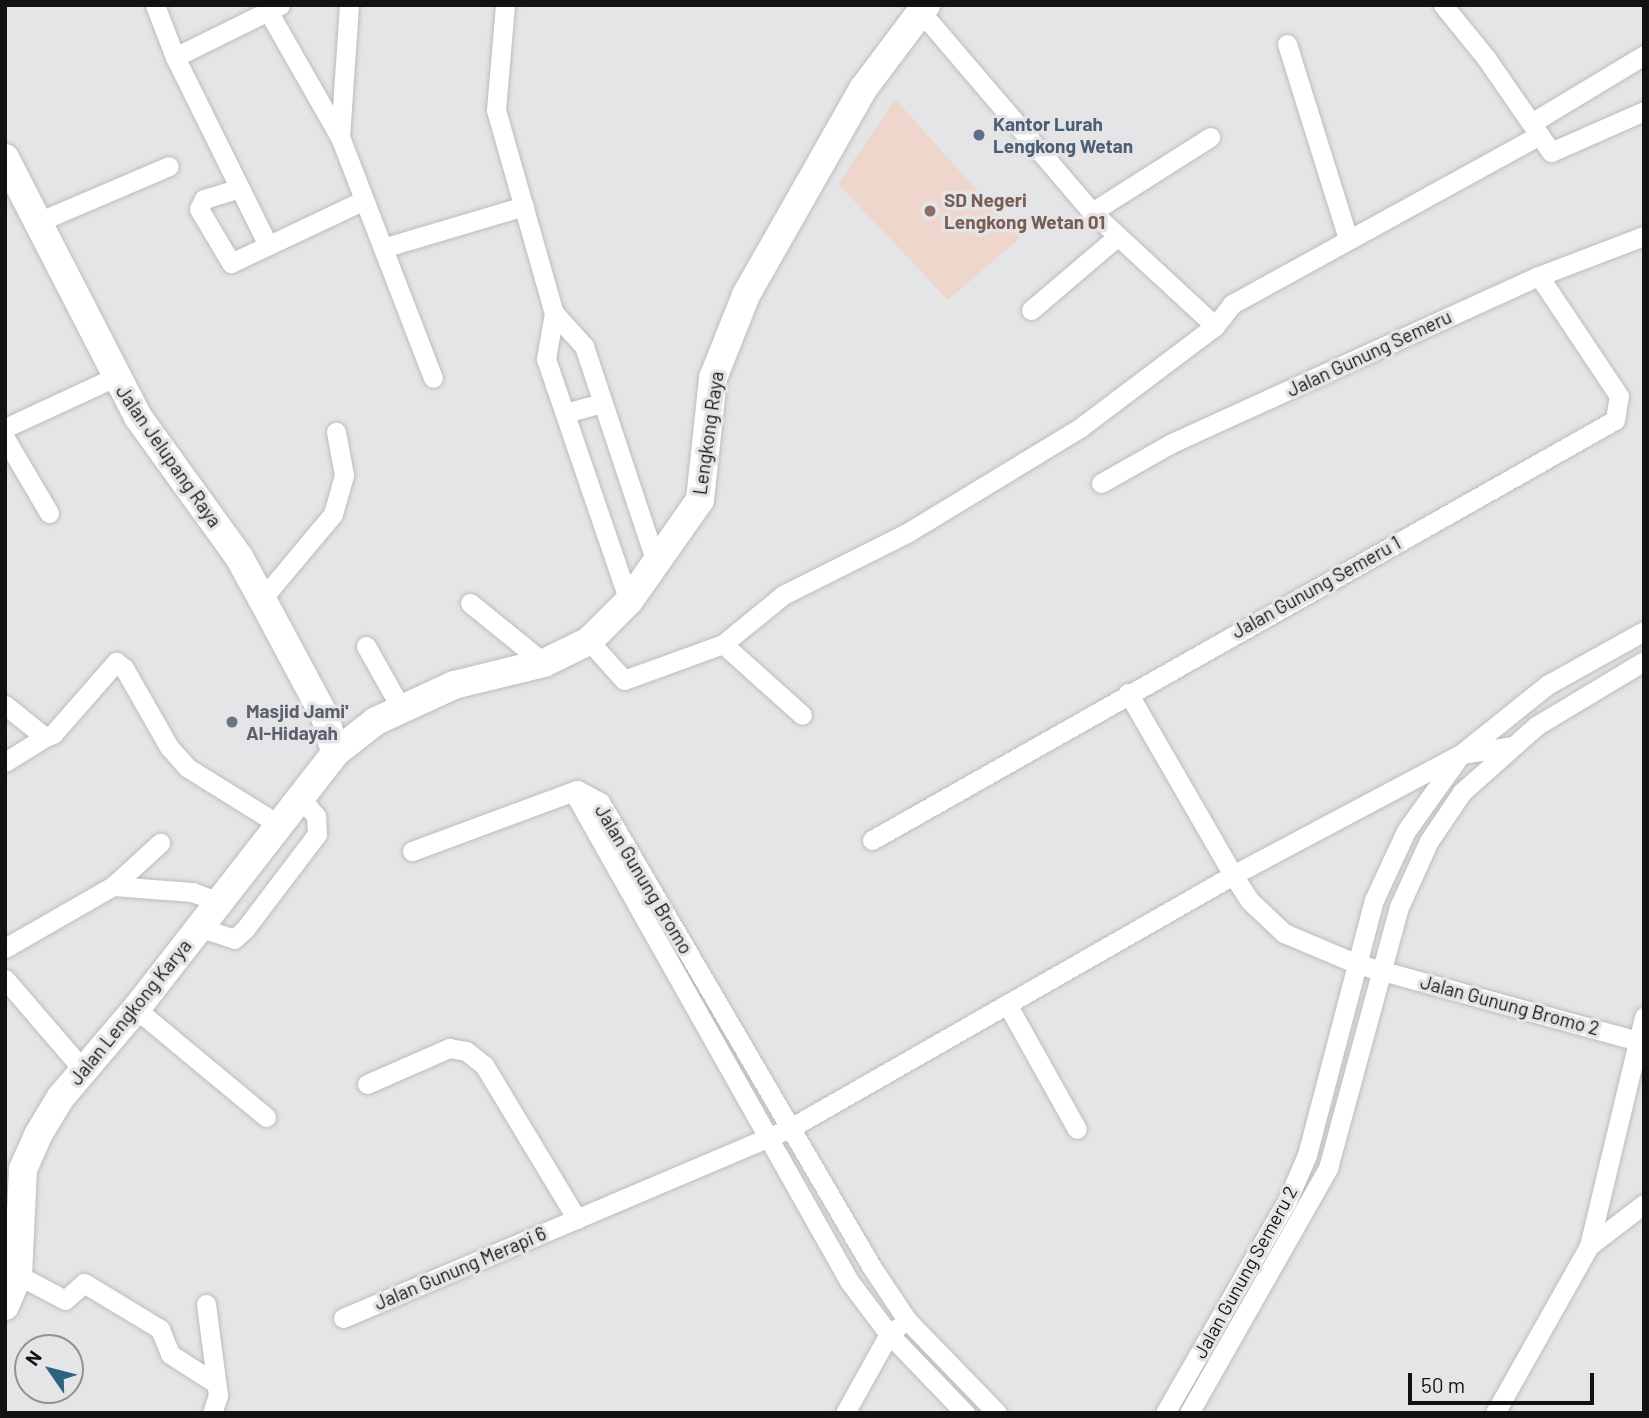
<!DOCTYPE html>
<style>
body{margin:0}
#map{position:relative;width:1649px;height:1418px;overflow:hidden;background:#e5e5e7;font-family:Barlow,sans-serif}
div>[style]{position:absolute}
.education>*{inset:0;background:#eed6cc}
.roads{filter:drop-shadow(0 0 2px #bcbcbe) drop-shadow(0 0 2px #bcbcbe)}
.street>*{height:19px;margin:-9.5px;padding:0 9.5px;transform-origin:9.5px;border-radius:9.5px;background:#fff}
.secondary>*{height:28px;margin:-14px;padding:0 14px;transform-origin:14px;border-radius:14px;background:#fff}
.dots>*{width:19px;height:19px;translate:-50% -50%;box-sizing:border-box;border:4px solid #e5e5e7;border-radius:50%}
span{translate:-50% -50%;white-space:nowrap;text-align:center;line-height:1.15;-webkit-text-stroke:7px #e5e5e7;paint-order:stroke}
.service-label{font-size:19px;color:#4e5e75;font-weight:700}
.left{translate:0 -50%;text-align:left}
.education-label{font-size:19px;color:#785e54;font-weight:700}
.street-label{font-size:19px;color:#121213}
.worship-label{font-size:19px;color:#5b616d;font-weight:700}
.frame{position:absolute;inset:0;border:7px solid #121213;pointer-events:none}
.north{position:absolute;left:14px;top:1334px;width:70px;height:70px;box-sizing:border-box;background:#e5e5e7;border:2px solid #919192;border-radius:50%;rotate:305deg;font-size:19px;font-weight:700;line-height:28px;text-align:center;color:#121213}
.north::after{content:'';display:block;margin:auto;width:24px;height:32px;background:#2c637e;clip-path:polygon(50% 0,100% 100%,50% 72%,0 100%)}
.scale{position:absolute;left:1408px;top:1373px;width:186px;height:32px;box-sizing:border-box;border:4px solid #121213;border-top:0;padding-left:9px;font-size:21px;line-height:24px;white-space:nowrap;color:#121213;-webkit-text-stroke:5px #e5e5e7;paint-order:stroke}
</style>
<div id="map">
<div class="education">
<div style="clip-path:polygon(895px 99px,1020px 238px,948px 300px,838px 184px)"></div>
</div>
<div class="roads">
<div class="street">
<div style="left:155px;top:5px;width:56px;rotate:69deg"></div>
<div style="left:175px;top:57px;width:208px;rotate:63.7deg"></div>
<div style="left:349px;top:5px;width:132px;rotate:93.9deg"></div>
<div style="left:340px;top:137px;width:258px;rotate:68.9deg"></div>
<div style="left:505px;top:5px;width:105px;rotate:94.9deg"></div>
<div style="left:496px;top:110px;width:211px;rotate:74.1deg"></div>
<div style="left:554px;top:313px;width:47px;rotate:99.9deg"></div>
<div style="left:546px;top:359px;width:256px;rotate:71.1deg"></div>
<div style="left:1443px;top:5px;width:68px;rotate:50.9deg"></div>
<div style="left:1486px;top:58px;width:114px;rotate:55.3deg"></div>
<div style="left:1551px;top:152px;width:102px;rotate:-23.8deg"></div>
<div style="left:268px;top:11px;width:145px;rotate:60.3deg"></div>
<div style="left:921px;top:12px;width:263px;rotate:49.5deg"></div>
<div style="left:1092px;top:212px;width:168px;rotate:42.8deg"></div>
<div style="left:1287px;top:44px;width:204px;rotate:72.6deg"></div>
<div style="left:175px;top:57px;width:117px;rotate:-26.3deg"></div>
<div style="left:1533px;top:122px;width:130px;rotate:-31.1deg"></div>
<div style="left:240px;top:188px;width:38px;rotate:163deg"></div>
<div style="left:204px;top:199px;width:11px;rotate:117deg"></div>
<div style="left:199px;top:209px;width:63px;rotate:59.3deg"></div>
<div style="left:231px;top:263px;width:147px;rotate:-25.3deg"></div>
<div style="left:1092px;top:212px;width:140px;rotate:-32.4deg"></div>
<div style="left:38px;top:222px;width:142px;rotate:-23.1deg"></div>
<div style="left:383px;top:248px;width:147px;rotate:-16.6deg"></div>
<div style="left:1031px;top:310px;width:114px;rotate:-40.4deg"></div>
<div style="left:554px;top:313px;width:45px;rotate:47.7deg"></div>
<div style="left:584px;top:346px;width:229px;rotate:71.6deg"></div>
<div style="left:565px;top:413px;width:38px;rotate:-15deg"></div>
<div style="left:5px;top:428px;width:121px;rotate:-24.9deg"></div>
<div style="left:5px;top:438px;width:87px;rotate:59.6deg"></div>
<div style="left:1101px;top:483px;width:81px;rotate:-29.4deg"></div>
<div style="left:1172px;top:443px;width:403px;rotate:-24.5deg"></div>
<div style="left:1539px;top:276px;width:112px;rotate:-20.9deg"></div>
<div style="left:262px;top:599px;width:111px;rotate:-50.1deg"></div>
<div style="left:333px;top:514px;width:41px;rotate:-74.2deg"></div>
<div style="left:344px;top:475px;width:44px;rotate:-100.5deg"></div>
<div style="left:470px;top:603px;width:95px;rotate:39deg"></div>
<div style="left:589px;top:641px;width:52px;rotate:48.1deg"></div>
<div style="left:624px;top:680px;width:105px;rotate:-20deg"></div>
<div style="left:723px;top:644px;width:77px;rotate:-39.2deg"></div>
<div style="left:783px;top:595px;width:139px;rotate:-26.6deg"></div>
<div style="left:907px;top:533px;width:204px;rotate:-31.3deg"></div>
<div style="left:1081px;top:427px;width:168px;rotate:-37deg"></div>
<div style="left:1215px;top:326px;width:28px;rotate:-52deg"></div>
<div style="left:1232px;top:304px;width:351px;rotate:-28.8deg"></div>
<div style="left:723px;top:644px;width:106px;rotate:41.9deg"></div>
<div style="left:366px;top:646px;width:73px;rotate:60.6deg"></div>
<div style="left:1128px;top:693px;width:210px;rotate:60deg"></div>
<div style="left:1233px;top:875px;width:31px;rotate:57deg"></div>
<div style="left:1250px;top:901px;width:47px;rotate:43.3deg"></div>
<div style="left:1284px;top:933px;width:79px;rotate:23deg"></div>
<div style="left:1357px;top:964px;width:291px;rotate:15.3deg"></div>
<div style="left:5px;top:705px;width:51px;rotate:38.7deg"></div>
<div style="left:45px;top:737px;width:9px;rotate:-21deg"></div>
<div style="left:53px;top:734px;width:96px;rotate:-48.8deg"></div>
<div style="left:116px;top:662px;width:10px;rotate:37deg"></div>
<div style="left:124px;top:668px;width:91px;rotate:60.3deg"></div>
<div style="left:169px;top:747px;width:28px;rotate:48deg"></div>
<div style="left:188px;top:768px;width:106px;rotate:31.9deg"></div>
<div style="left:5px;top:762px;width:47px;rotate:-32deg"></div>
<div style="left:577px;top:790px;width:8px;rotate:90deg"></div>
<div style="left:577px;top:798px;width:554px;rotate:60.61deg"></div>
<div style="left:849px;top:1281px;width:66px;rotate:53deg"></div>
<div style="left:889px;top:1334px;width:110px;rotate:46.1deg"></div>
<div style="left:872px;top:840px;width:853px;rotate:-29.48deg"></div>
<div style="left:1615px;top:420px;width:24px;rotate:-81deg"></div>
<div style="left:1619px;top:396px;width:144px;rotate:-123.7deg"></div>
<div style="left:412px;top:851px;width:176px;rotate:-20.3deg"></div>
<div style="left:577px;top:790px;width:26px;rotate:28deg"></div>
<div style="left:600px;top:802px;width:537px;rotate:59.71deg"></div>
<div style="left:871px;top:1266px;width:65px;rotate:56.3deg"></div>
<div style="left:907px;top:1320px;width:129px;rotate:45.9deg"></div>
<div style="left:113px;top:886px;width:79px;rotate:4.3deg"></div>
<div style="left:192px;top:892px;width:29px;rotate:20deg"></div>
<div style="left:198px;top:927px;width:38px;rotate:18deg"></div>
<div style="left:234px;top:939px;width:15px;rotate:-42deg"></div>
<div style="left:245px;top:929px;width:119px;rotate:-52.8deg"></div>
<div style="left:317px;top:834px;width:18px;rotate:-93deg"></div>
<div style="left:316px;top:816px;width:25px;rotate:-130deg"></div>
<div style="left:5px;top:948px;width:125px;rotate:-29.9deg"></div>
<div style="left:113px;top:886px;width:64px;rotate:-42.5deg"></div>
<div style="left:5px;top:979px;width:121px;rotate:49.3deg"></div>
<div style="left:1007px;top:1004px;width:143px;rotate:60.8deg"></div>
<div style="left:136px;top:1009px;width:169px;rotate:39.7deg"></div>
<div style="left:367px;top:1084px;width:90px;rotate:-23.7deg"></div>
<div style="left:449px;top:1048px;width:17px;rotate:10deg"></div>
<div style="left:466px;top:1051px;width:23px;rotate:38deg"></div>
<div style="left:484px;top:1065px;width:180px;rotate:58.9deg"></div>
<div style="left:1589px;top:1246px;width:69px;rotate:-37.4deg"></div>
<div style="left:18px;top:1275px;width:53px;rotate:28deg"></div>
<div style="left:65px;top:1300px;width:25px;rotate:-42deg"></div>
<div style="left:84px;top:1283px;width:89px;rotate:31.2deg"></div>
<div style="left:160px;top:1329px;width:27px;rotate:68deg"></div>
<div style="left:170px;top:1354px;width:54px;rotate:32.8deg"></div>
<div style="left:206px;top:1304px;width:92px;rotate:82.5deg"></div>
<div style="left:218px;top:1395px;width:19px;rotate:108deg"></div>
<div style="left:343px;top:1318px;width:488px;rotate:-23deg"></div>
<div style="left:792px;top:1127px;width:508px;rotate:-29.74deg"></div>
<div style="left:1233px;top:875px;width:258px;rotate:-28deg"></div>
<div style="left:1461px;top:754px;width:53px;rotate:-8.7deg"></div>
<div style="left:845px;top:1413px;width:90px;rotate:-60.9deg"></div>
<div style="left:889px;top:1334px;width:10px;rotate:-37deg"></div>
<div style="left:1165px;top:1413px;width:245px;rotate:-60.1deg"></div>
<div style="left:1287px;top:1201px;width:50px;rotate:-66.5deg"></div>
<div style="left:1307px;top:1155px;width:264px;rotate:-75.3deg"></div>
<div style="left:1374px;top:900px;width:76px;rotate:-65.1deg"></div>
<div style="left:1406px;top:831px;width:95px;rotate:-54.5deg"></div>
<div style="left:1461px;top:754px;width:110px;rotate:-38.7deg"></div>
<div style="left:1547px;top:685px;width:111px;rotate:-29.1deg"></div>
<div style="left:1189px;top:1413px;width:282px;rotate:-60.4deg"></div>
<div style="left:1328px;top:1168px;width:270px;rotate:-74.8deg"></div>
<div style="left:1399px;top:907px;width:72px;rotate:-65.6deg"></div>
<div style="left:1429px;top:841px;width:59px;rotate:-56deg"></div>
<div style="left:1462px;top:792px;width:99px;rotate:-41.7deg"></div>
<div style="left:1536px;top:726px;width:126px;rotate:-31deg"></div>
<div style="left:1495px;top:1413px;width:192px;rotate:-60.6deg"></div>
<div style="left:1589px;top:1246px;width:236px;rotate:-76.5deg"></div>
</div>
<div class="secondary">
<div style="left:5px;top:158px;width:291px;rotate:62.8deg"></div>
<div style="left:138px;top:417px;width:173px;rotate:54.2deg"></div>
<div style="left:239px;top:557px;width:48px;rotate:61.3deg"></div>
<div style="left:262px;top:599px;width:134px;rotate:61.9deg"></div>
<div style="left:325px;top:717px;width:37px;rotate:74deg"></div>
<div style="left:5px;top:1306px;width:34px;rotate:-67deg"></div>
<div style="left:18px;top:1275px;width:106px;rotate:-87.3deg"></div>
<div style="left:23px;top:1169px;width:37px;rotate:-66deg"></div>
<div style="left:38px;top:1135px;width:44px;rotate:-58.8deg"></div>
<div style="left:61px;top:1097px;width:116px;rotate:-49.6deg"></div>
<div style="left:136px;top:1009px;width:324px;rotate:-52.1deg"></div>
<div style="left:335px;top:753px;width:52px;rotate:-38deg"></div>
<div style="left:376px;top:721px;width:86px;rotate:-24.8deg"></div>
<div style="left:454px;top:685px;width:93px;rotate:-13.7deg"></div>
<div style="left:544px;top:663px;width:50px;rotate:-26.1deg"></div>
<div style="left:589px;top:641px;width:57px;rotate:-45deg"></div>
<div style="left:629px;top:601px;width:123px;rotate:-54.9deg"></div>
<div style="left:700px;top:500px;width:123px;rotate:-83.9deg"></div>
<div style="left:713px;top:378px;width:89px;rotate:-68.3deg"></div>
<div style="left:746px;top:295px;width:237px;rotate:-60.4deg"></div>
<div style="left:863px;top:89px;width:105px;rotate:-53.1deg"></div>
</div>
</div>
<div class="dots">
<div style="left:979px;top:135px;background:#5c6f8a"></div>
<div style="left:930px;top:211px;background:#8d6e63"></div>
<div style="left:232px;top:722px;background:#6b7280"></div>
</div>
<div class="service-label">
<span class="left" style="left:993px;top:135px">Kantor Lurah<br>Lengkong Wetan</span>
</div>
<div class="education-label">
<span class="left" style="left:944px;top:211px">SD Negeri<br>Lengkong Wetan 01</span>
</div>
<div class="street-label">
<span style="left:1369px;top:353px;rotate:-25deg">Jalan Gunung Semeru</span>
<span style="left:708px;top:433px;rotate:-82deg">Lengkong Raya</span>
<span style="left:169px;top:456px;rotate:55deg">Jalan Jelupang Raya</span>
<span style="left:1316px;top:587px;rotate:-29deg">Jalan Gunung Semeru 1</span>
<span style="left:644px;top:879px;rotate:59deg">Jalan Gunung Bromo</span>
<span style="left:1510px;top:1005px;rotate:15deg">Jalan Gunung Bromo 2</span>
<span style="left:130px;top:1012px;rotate:-51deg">Jalan Lengkong Karya</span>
<span style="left:460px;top:1268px;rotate:-23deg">Jalan Gunung Merapi 6</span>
<span style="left:1245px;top:1272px;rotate:-61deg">Jalan Gunung Semeru 2</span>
</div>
<div class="worship-label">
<span class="left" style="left:246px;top:722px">Masjid Jami'<br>Al-Hidayah</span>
</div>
<div class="frame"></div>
<div class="north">N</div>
<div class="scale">50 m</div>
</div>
